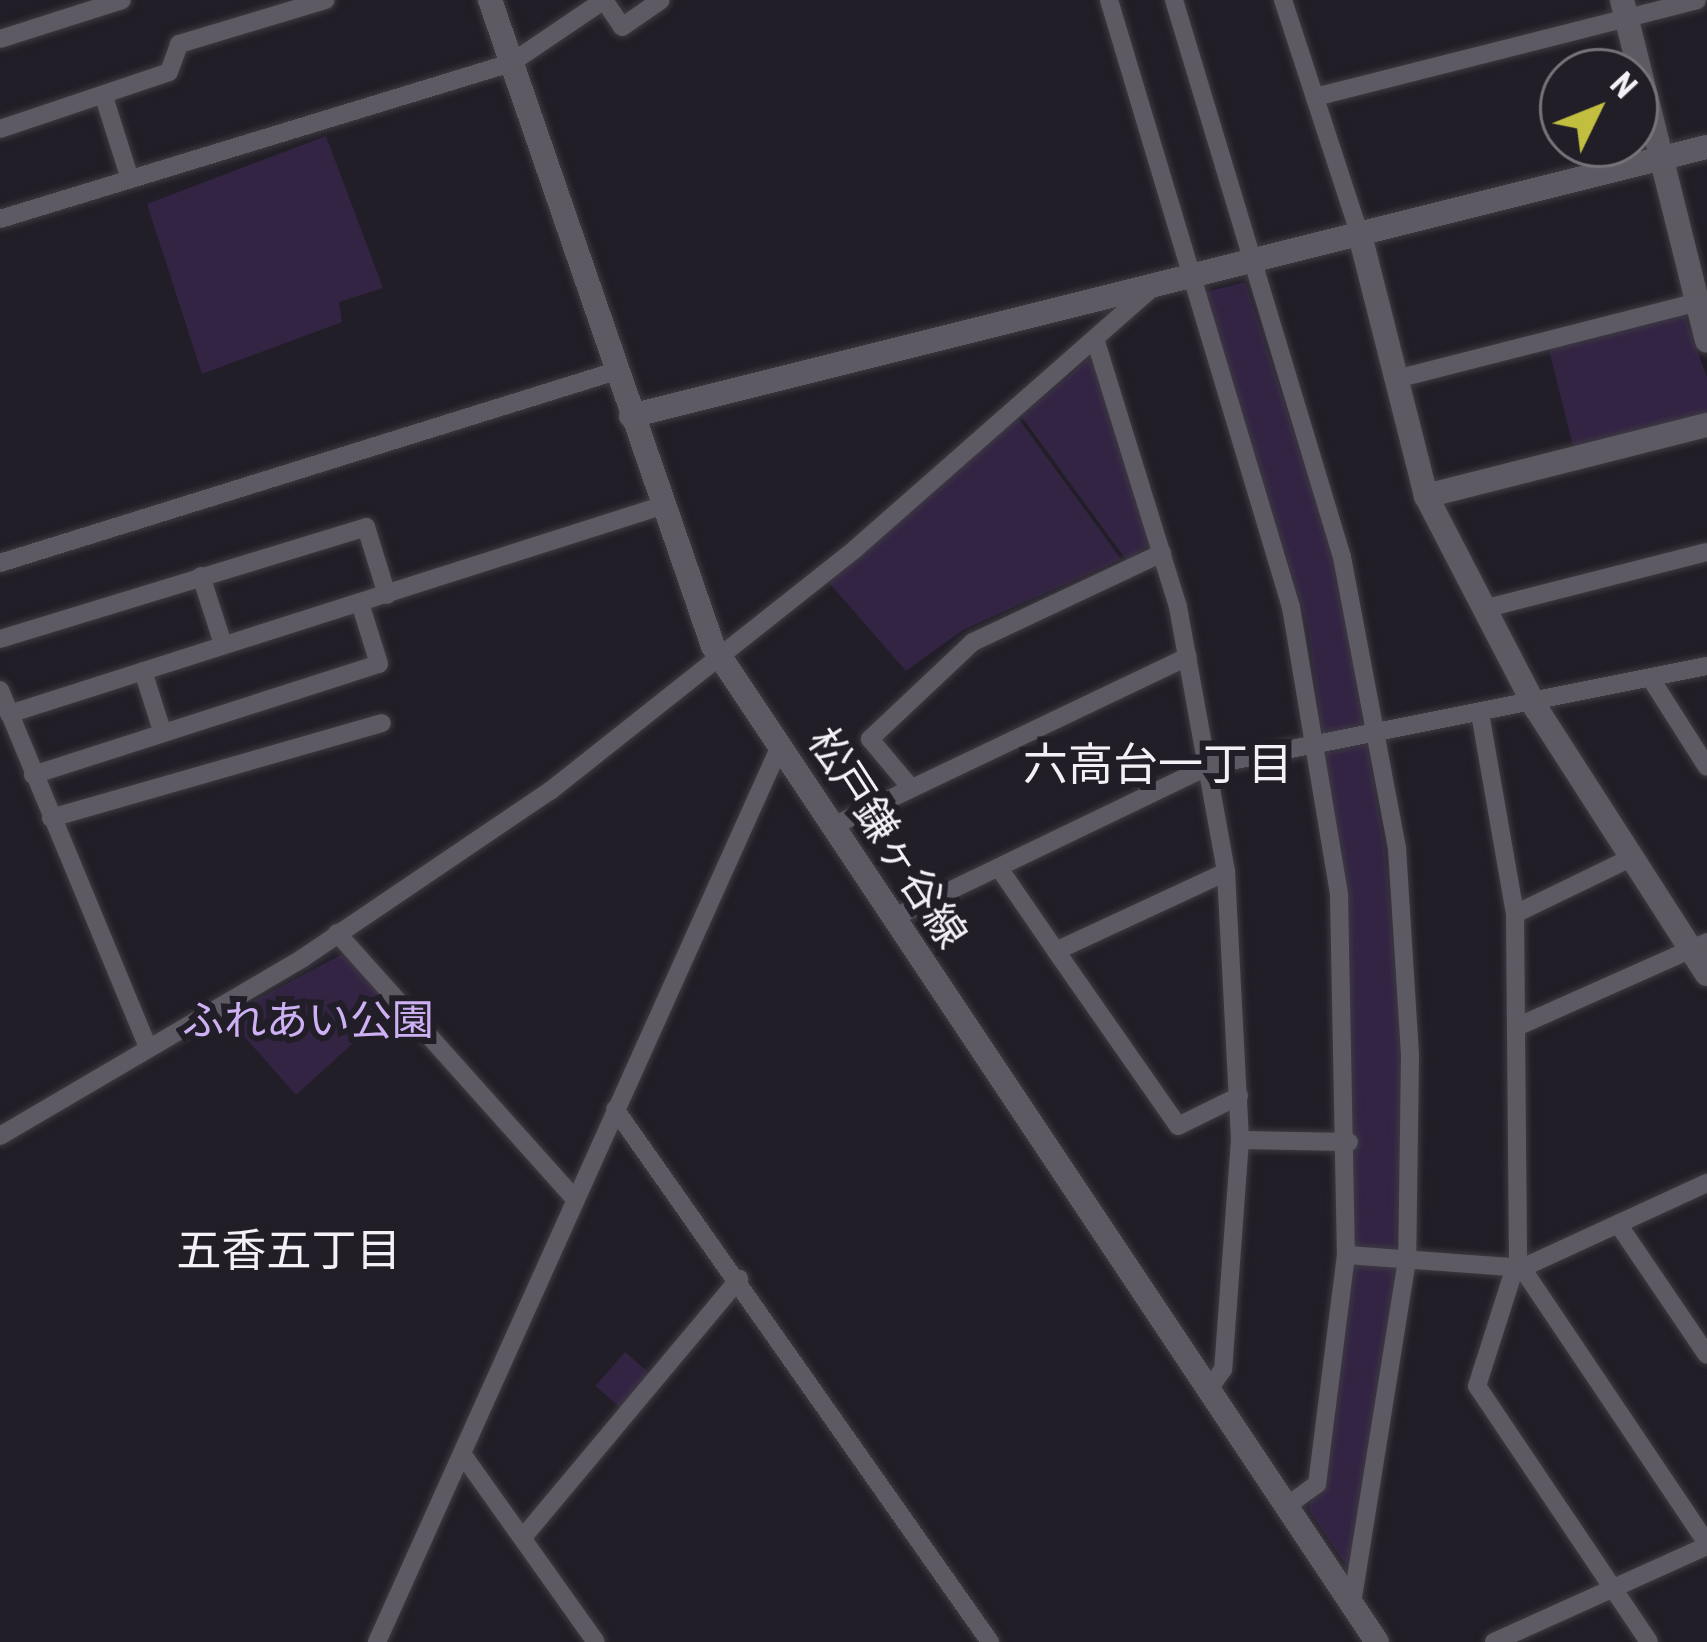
<!DOCTYPE html>
<meta charset="utf-8">
<style>
body{margin:0}
#map{position:relative;width:1707px;height:1642px;overflow:hidden;background:#221e27;font-family:"Roboto Condensed","Noto Sans JP",sans-serif}
div>[style]{position:absolute}
.green>*{inset:0;background:#332444;transform-origin:0 0}
.roads{filter:drop-shadow(0 0 3px #3e3b42) drop-shadow(0 0 3px #3e3b42)}
.street>*{height:18px;margin:-9px;padding:0 9px;transform-origin:9px;border-radius:9px;background:#5e5a63}
.secondary>*{height:24px;margin:-12px;padding:0 12px;transform-origin:12px;border-radius:12px;background:#5e5a63}
span{translate:-50% -50%;white-space:nowrap;text-align:center;line-height:1.15;-webkit-text-stroke:12px #221e27;paint-order:stroke}
.street-label{font-size:42px;color:#f3f0f6}
.park-label{font-size:42px;color:#ceb1f4}
.neighbourhood-label{font-size:45px;color:#f3f0f6}
.north{position:absolute;left:1539px;top:48px;width:120px;height:120px;box-sizing:border-box;background:#221e27;border:3px solid #76727a;border-radius:50%;rotate:47deg;font-size:33px;font-weight:700;line-height:48px;text-align:center;color:#f3f0f6}
.north::after{content:'';display:block;margin:auto;width:42px;height:54px;background:#c1be40;clip-path:polygon(50% 0,100% 100%,50% 72%,0 100%)}
</style>
<div id="map">
<div class="green">
<div style="clip-path:polygon(326px 136px,383px 288px,339px 302px,342px 322px,202px 374px,147px 204px)"></div>
<div style="clip-path:polygon(1245px 282px,1334px 556px,1385px 848px,1402px 1056px,1399px 1195px,1391px 1336px,1350px 1571px,1308px 1509px,1332px 1449px,1354px 1243px,1348px 930px,1308px 628px,1205px 292px)"></div>
<div style="clip-path:polygon(1683px 312px,1707px 377px,1707px 415px,1574px 450px,1548px 346px)"></div>
<div style="clip-path:polygon(1087px 360px,1099px 366px,1153px 542px,1127px 561px,1021px 416px)"></div>
<div style="clip-path:polygon(1018px 418px,1121px 559px,963px 630px,906px 671px,824px 577px)"></div>
<div style="clip-path:polygon(346px 952px,395px 1005px,296px 1095px,226px 1016px)"></div>
<div style="left:625px;top:1352px;width:38px;height:45px;rotate:41deg"></div>
</div>
<div class="roads">
<div class="street">
<div style="left:1109px;top:0;width:634px;rotate:73.31deg"></div>
<div style="left:1291px;top:607px;width:291px;rotate:80.5deg"></div>
<div style="left:1339px;top:894px;width:361px;rotate:88.9deg"></div>
<div style="left:1346px;top:1255px;width:231px;rotate:97.2deg"></div>
<div style="left:1317px;top:1484px;width:37px;rotate:144deg"></div>
<div style="left:1174px;top:0;width:582px;rotate:73.22deg"></div>
<div style="left:1342px;top:557px;width:296px;rotate:79.3deg"></div>
<div style="left:1397px;top:848px;width:208px;rotate:86.4deg"></div>
<div style="left:1410px;top:1056px;width:204px;rotate:90.8deg"></div>
<div style="left:1407px;top:1260px;width:349px;rotate:99.1deg"></div>
<div style="left:1283px;top:0;width:247px;rotate:71.9deg"></div>
<div style="left:0;top:39px;width:128px;rotate:-17.7deg"></div>
<div style="left:104px;top:97px;width:86px;rotate:72.4deg"></div>
<div style="left:1315px;top:97px;width:394px;rotate:-14.2deg"></div>
<div style="left:0;top:129px;width:178px;rotate:-18.6deg"></div>
<div style="left:169px;top:72px;width:30px;rotate:-70deg"></div>
<div style="left:179px;top:44px;width:153px;rotate:-16.7deg"></div>
<div style="left:0;top:219px;width:534px;rotate:-16.98deg"></div>
<div style="left:511px;top:63px;width:112px;rotate:-34.1deg"></div>
<div style="left:604px;top:0;width:32px;rotate:56deg"></div>
<div style="left:622px;top:27px;width:47px;rotate:-34.7deg"></div>
<div style="left:1096px;top:342px;width:277px;rotate:72.8deg"></div>
<div style="left:1178px;top:607px;width:269px;rotate:79.7deg"></div>
<div style="left:1226px;top:872px;width:268px;rotate:87deg"></div>
<div style="left:1240px;top:1140px;width:230px;rotate:94.2deg"></div>
<div style="left:1223px;top:1369px;width:23px;rotate:124deg"></div>
<div style="left:1396px;top:379px;width:321px;rotate:-14.3deg"></div>
<div style="left:0;top:563px;width:645px;rotate:-17.31deg"></div>
<div style="left:201px;top:576px;width:71px;rotate:72.1deg"></div>
<div style="left:1483px;top:609px;width:231px;rotate:-14.3deg"></div>
<div style="left:0;top:639px;width:383px;rotate:-17deg"></div>
<div style="left:366px;top:527px;width:71px;rotate:72.8deg"></div>
<div style="left:143px;top:671px;width:63px;rotate:72.4deg"></div>
<div style="left:1651px;top:679px;width:104px;rotate:57.5deg"></div>
<div style="left:0;top:690px;width:386px;rotate:67.5deg"></div>
<div style="left:9px;top:714px;width:684px;rotate:-17.69deg"></div>
<div style="left:1481px;top:719px;width:198px;rotate:80.1deg"></div>
<div style="left:1515px;top:914px;width:354px;rotate:89.5deg"></div>
<div style="left:33px;top:775px;width:363px;rotate:-17.8deg"></div>
<div style="left:379px;top:664px;width:64px;rotate:-107.3deg"></div>
<div style="left:911px;top:788px;width:64px;rotate:-129.9deg"></div>
<div style="left:870px;top:739px;width:141px;rotate:-43.3deg"></div>
<div style="left:973px;top:642px;width:209px;rotate:-25.2deg"></div>
<div style="left:51px;top:818px;width:344px;rotate:-16deg"></div>
<div style="left:833px;top:826px;width:393px;rotate:-25.5deg"></div>
<div style="left:999px;top:868px;width:101px;rotate:55.5deg"></div>
<div style="left:1226px;top:872px;width:187px;rotate:155.1deg"></div>
<div style="left:1056px;top:951px;width:213px;rotate:55.1deg"></div>
<div style="left:1178px;top:1126px;width:68px;rotate:-26.2deg"></div>
<div style="left:1515px;top:914px;width:127px;rotate:-25.8deg"></div>
<div style="left:893px;top:918px;width:353px;rotate:-25.7deg"></div>
<div style="left:1211px;top:765px;width:506px;rotate:-11.29deg"></div>
<div style="left:337px;top:933px;width:358px;rotate:48.2deg"></div>
<div style="left:1521px;top:1025px;width:204px;rotate:-24deg"></div>
<div style="left:615px;top:1109px;width:652px;rotate:54.87deg"></div>
<div style="left:0;top:1136px;width:351px;rotate:-30.4deg"></div>
<div style="left:303px;top:958px;width:298px;rotate:-34.1deg"></div>
<div style="left:550px;top:791px;width:389px;rotate:-38.4deg"></div>
<div style="left:855px;top:549px;width:395px;rotate:-41.3deg"></div>
<div style="left:1240px;top:1140px;width:109px;rotate:1.1deg"></div>
<div style="left:1618px;top:1224px;width:158px;rotate:55.8deg"></div>
<div style="left:1346px;top:1255px;width:176px;rotate:4.2deg"></div>
<div style="left:1522px;top:1268px;width:204px;rotate:-24.7deg"></div>
<div style="left:1515px;top:1267px;width:125px;rotate:107.7deg"></div>
<div style="left:1477px;top:1386px;width:308px;rotate:56.1deg"></div>
<div style="left:1522px;top:1268px;width:331px;rotate:56.1deg"></div>
<div style="left:463px;top:1455px;width:229px;rotate:54.6deg"></div>
<div style="left:525px;top:1535px;width:334px;rotate:-50.1deg"></div>
<div style="left:377px;top:1642px;width:982px;rotate:-65.78deg"></div>
<div style="left:1494px;top:1642px;width:234px;rotate:-24.3deg"></div>
</div>
<div class="secondary">
<div style="left:490px;top:0;width:683px;rotate:70.96deg"></div>
<div style="left:713px;top:646px;width:1197px;rotate:56.31deg"></div>
<div style="left:1622px;top:0;width:351px;rotate:76deg"></div>
<div style="left:1360px;top:235px;width:269px;rotate:75.8deg"></div>
<div style="left:1426px;top:496px;width:239px;rotate:62.6deg"></div>
<div style="left:1536px;top:708px;width:316px;rotate:57.3deg"></div>
<div style="left:631px;top:416px;width:1109px;rotate:-14.04deg"></div>
<div style="left:1426px;top:496px;width:290px;rotate:-14.2deg"></div>
</div>
</div>
<div class="street-label">
<span style="left:887px;top:838px;rotate:57deg">松戸鎌ヶ谷線</span>
</div>
<div class="park-label">
<span style="left:308px;top:1021px">ふれあい公園</span>
</div>
<div class="neighbourhood-label">
<span style="left:1158px;top:765px">六高台一丁目</span>
<span style="left:289px;top:1251px">五香五丁目</span>
</div>
<div class="north">N</div>
</div>
